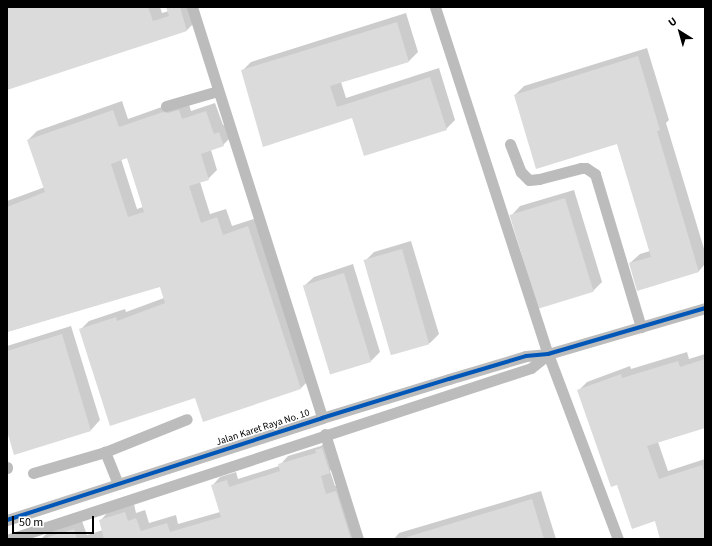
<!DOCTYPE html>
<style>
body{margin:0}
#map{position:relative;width:712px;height:546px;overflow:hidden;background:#fff;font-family:"Source Sans 3",sans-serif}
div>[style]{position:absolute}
.shadow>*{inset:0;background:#0003}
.building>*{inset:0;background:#dbdbdb;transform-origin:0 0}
.minor>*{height:11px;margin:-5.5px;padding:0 5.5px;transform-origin:5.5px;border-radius:5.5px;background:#bcbcbc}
.cycleway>*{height:4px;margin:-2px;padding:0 2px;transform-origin:2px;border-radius:2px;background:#0057b8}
span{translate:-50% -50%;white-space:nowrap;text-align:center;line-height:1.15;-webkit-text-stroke:3px #fff;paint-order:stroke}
.street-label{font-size:10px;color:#000}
.frame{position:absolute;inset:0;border:8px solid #000;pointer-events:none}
.north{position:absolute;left:660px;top:12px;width:40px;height:40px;-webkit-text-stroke:3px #fff;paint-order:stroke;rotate:323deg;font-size:11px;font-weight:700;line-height:16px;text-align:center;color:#000}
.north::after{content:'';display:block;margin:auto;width:14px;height:18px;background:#000;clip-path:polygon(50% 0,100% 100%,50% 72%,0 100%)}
.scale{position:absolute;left:12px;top:516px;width:82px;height:18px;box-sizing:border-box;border:2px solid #000;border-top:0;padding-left:5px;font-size:12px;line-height:14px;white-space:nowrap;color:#000;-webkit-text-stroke:3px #fff;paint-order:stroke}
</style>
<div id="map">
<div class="shadow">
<div style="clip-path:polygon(7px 7px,160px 7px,162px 13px,169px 11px,167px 7px,192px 7px,196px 21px,187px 30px,7px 88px)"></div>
<div style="clip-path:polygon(406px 13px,418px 52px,409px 61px,341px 82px,346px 98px,439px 68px,455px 120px,446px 129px,352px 116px,242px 71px,251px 62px)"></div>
<div style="clip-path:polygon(647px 48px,669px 120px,666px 123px,705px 252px,705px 264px,699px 271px,638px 289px,630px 263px,640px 254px,650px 251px,617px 143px,515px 95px,524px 86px)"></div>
<div style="clip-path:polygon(evenodd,122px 101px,128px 119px,173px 103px,188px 101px,191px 111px,215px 103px,223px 125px,228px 124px,232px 136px,223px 145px,211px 150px,217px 170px,208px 179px,200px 182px,210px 214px,226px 209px,232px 226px,257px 218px,310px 379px,301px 388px,204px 420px,196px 396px,80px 330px,89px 321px,125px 309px,126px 312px,164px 298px,160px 286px,7px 332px,7px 201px,45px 187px,28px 140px,37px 131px,122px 101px,127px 157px,143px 207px,137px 209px,121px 159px,127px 157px)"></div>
<div style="clip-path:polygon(574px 190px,602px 282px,593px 291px,511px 216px,520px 206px)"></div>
<div style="clip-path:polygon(411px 241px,439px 334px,430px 343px,392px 354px,365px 261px,374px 252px)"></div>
<div style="clip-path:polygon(353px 264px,380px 352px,371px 361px,304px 286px,314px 277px)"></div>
<div style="clip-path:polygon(71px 326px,100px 420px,91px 430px,7px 428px,7px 346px)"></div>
<div style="clip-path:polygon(687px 352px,689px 359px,705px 354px,705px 427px,658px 442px,668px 471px,705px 459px,705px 539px,661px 539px,655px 520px,618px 484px,578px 391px,587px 382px,630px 366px,631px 369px)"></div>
<div style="clip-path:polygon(325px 442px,338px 463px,330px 471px,335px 486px,344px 483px,362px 539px,41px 539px,49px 531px,82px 521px,87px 535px,103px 530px,100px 521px,108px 512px,134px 504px,136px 513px,145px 510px,149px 523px,176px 515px,178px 524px,220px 512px,212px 486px,220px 477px,236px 472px,238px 479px,279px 466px,288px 456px,321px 446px)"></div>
<div style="clip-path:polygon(541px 491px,556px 539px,394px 539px,399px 533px)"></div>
</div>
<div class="building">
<div style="clip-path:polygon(7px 7px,148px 7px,153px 21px,169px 16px,166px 7px,180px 7px,187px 31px,7px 90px)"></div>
<div style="clip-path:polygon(397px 22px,409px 62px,330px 86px,337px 107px,430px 77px,447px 130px,364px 156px,352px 118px,263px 147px,241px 70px)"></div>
<div style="clip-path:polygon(638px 56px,660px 130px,657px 131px,699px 272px,637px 291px,629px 263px,651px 257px,617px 144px,536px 169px,514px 95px)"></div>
<div style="clip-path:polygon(evenodd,113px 110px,119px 127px,163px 112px,168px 113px,179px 110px,182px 119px,206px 111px,214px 134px,219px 132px,224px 146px,201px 154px,209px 180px,189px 186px,201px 223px,217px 217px,223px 235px,248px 226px,301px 389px,203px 422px,195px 398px,110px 426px,79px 329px,116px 317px,117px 321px,165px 303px,160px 287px,7px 332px,7px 207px,45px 192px,27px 140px,113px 110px,127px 158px,144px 212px,128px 217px,111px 164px,127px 158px)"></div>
<div style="left:565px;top:198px;width:98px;height:58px;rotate:73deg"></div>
<div style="left:402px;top:249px;width:99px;height:40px;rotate:74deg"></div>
<div style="left:344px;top:273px;width:93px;height:43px;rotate:73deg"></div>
<div style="clip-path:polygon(62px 334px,91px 431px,14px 455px,7px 431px,7px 351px)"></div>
<div style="clip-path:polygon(705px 359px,705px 428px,647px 446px,659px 479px,702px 465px,705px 474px,705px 539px,660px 539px,655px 521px,632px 529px,617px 485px,611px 487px,577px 390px,621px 374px,622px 378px,678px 361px,680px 367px)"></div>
<div style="clip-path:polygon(322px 448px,330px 473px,321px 476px,326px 494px,336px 491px,351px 539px,104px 539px,99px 520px,125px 512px,128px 521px,136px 518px,141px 531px,167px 523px,170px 532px,221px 517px,211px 485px,227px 480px,229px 487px,280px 471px,278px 464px,316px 453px,315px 450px)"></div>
<div style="clip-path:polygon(532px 499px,544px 539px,408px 539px,407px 537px)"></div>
<div style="clip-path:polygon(74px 529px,77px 539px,48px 539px,48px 537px)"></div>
</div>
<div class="minor">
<div style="left:192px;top:7px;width:431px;rotate:72.4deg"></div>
<div style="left:435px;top:7px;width:365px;rotate:72deg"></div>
<div style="left:548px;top:354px;width:198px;rotate:69.3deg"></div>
<div style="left:166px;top:106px;width:54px;rotate:-16.1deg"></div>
<div style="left:510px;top:144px;width:30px;rotate:69deg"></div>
<div style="left:521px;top:172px;width:11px;rotate:45deg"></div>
<div style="left:529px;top:180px;width:10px;rotate:-6deg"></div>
<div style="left:539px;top:179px;width:43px;rotate:-14.7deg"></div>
<div style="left:581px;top:168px;width:5px"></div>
<div style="left:586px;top:168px;width:11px;rotate:34deg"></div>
<div style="left:595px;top:174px;width:160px;rotate:73.3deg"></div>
<div style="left:325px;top:434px;width:110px;rotate:72.6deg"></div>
<div style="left:7px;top:467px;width:1px;rotate:90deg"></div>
<div style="left:33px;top:473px;width:75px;rotate:-16.3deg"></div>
<div style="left:118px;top:484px;width:35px;rotate:-112deg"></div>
<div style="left:105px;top:452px;width:88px;rotate:-21.9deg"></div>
<div style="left:7px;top:520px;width:331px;rotate:-17.9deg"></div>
<div style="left:322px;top:418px;width:133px;rotate:-17.1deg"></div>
<div style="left:449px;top:379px;width:80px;rotate:-16.6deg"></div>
<div style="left:526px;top:356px;width:22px;rotate:-5deg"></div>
<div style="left:548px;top:354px;width:164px;rotate:-16.3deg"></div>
<div style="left:10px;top:539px;width:548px;rotate:-18.17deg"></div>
<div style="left:531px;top:368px;width:22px;rotate:-39deg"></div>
</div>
<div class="cycleway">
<div style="left:7px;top:520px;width:331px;rotate:-17.9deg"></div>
<div style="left:322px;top:418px;width:133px;rotate:-17.1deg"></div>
<div style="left:449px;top:379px;width:80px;rotate:-16.6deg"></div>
<div style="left:526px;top:356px;width:22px;rotate:-5deg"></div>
<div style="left:548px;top:354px;width:164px;rotate:-16.3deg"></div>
</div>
<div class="street-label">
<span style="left:263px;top:428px;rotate:-18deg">Jalan Karet Raya No. 10</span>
</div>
<div class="frame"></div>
<div class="north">U</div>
<div class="scale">50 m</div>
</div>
